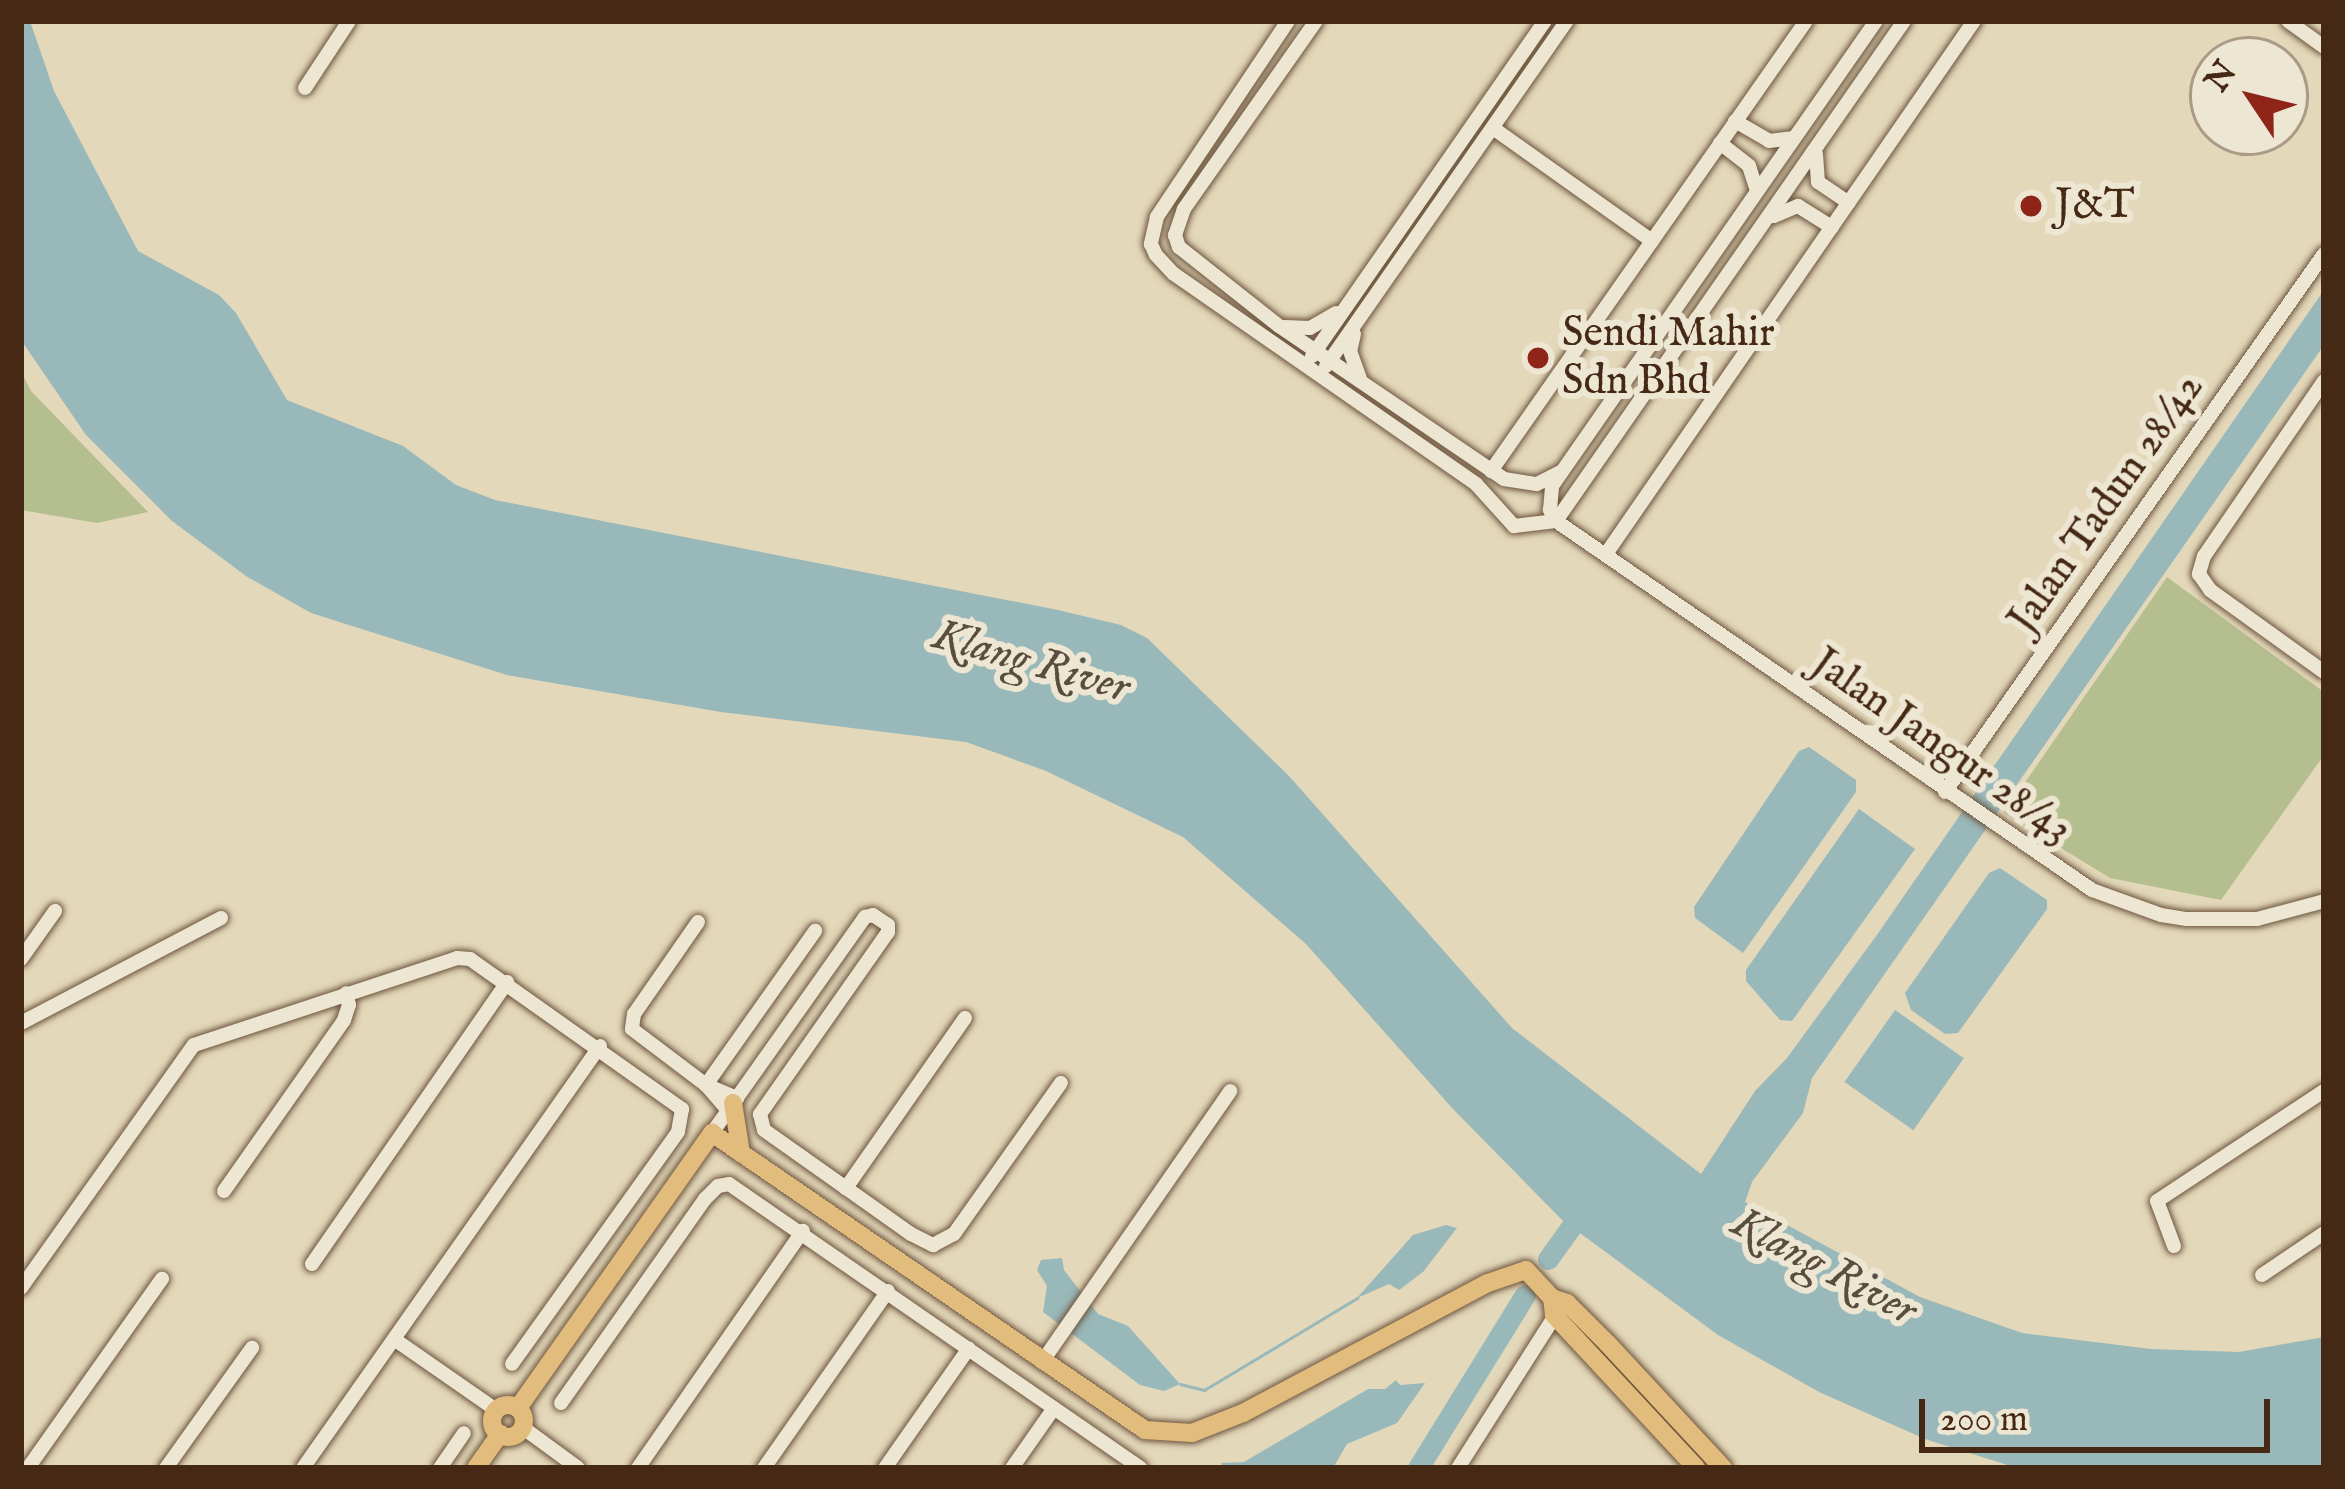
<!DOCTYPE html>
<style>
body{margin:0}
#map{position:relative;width:2345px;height:1489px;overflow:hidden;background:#e4d8ba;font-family:"IM FELL English",serif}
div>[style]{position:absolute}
.green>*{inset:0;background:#b5be8f}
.water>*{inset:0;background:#99b8b9;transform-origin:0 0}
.stream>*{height:3px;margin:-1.5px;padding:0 1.5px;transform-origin:1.5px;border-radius:1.5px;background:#99b8b9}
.river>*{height:21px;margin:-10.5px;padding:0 10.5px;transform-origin:10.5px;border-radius:10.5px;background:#99b8b9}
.roads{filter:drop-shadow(0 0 3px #6d553e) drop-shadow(0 0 3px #6d553e)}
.minor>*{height:14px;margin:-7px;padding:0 7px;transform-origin:7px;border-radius:7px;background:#ede6d2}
.major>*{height:18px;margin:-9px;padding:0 9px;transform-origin:9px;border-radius:9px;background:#e2bc7d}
.major>.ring{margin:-9px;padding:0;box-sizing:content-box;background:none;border:18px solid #e2bc7d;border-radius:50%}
.dots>*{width:33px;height:33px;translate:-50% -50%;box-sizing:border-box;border:6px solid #ede6d2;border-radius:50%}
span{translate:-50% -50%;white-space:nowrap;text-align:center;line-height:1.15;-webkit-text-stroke:12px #ede6d2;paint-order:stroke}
.poi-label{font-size:42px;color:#452914}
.left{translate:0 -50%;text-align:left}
.street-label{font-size:42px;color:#452914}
.water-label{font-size:45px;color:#5a4d3d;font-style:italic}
.frame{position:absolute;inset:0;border:24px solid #452914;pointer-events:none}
.north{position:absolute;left:2189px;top:36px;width:120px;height:120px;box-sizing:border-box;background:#ede6d2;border:3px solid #aa9a86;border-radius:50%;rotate:305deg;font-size:33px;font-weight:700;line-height:48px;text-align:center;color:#452914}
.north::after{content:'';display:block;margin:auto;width:42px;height:54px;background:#8f2418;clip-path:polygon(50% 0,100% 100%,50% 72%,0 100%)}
.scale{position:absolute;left:1919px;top:1399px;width:351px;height:54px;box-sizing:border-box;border:6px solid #452914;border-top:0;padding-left:15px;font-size:36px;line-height:42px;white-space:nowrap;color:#452914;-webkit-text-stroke:9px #ede6d2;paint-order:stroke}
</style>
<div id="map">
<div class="green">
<div style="clip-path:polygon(21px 371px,31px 391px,148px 512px,97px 523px,21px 510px)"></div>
<div style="clip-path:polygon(2167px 577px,2324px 692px,2324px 755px,2221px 900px,2110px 878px,2004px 813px)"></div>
</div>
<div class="water">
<div style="clip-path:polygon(21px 21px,30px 21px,54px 91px,138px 251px,219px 295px,236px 313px,287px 400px,403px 446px,456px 485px,495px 500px,1058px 610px,1121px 625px,1147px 638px,1289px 776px,1512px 1028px,1701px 1174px,1755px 1091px,1787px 1058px,1879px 932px,2324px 290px,2324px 345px,1812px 1078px,1803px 1113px,1752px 1182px,1745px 1202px,1920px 1297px,2022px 1333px,2151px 1349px,2239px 1352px,2324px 1337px,2324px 1468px,2017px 1468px,1925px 1439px,1819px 1392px,1718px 1335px,1561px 1219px,1453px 1109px,1306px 944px,1183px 837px,1046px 771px,966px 742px,721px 712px,507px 675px,311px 613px,246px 576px,172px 521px,86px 435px,21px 340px)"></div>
<div style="clip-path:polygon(1809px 747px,1856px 780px,1856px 792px,1743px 953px,1695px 918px,1694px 907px,1799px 751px)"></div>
<div style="clip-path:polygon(1859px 809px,1915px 849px,1792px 1021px,1780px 1020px,1746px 981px,1746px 970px)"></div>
<div style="clip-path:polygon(2000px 868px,2047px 900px,2047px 909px,1958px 1033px,1945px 1034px,1911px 1010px,1905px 993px,1989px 873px)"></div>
<div style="left:1895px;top:1010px;width:84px;height:88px;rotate:35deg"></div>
<div style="clip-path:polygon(1446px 1225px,1457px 1228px,1423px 1272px,1399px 1290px,1389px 1284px,1357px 1298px,1413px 1235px)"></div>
<div style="clip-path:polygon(1062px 1258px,1064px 1270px,1098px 1314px,1128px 1326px,1180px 1384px,1164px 1391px,1140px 1385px,1043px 1312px,1047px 1286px,1037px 1270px,1041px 1260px)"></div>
<div style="clip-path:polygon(1396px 1380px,1400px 1385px,1425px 1383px,1397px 1423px,1347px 1444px,1333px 1468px,1223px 1468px,1221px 1463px,1244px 1462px,1368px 1389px,1385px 1389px)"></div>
</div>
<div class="stream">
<div style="left:1180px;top:1384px;width:25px;rotate:14deg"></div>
<div style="left:1204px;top:1390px;width:179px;rotate:-31deg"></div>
</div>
<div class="river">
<div style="left:1548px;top:1259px;width:65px;rotate:-54.4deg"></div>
<div style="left:1418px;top:1468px;width:203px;rotate:-58.3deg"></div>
</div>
<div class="roads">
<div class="minor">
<div style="left:1288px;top:21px;width:236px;rotate:123.8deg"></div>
<div style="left:1157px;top:217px;width:28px;rotate:103deg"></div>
<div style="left:1151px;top:244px;width:12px;rotate:66deg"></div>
<div style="left:1156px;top:255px;width:26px;rotate:47deg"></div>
<div style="left:1174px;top:274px;width:368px;rotate:34.8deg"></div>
<div style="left:1476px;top:484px;width:57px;rotate:47.9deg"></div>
<div style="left:1514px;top:526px;width:42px;rotate:-6.8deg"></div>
<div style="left:1316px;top:21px;width:230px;rotate:125.1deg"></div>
<div style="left:1184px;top:209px;width:28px;rotate:109deg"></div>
<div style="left:1175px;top:235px;width:13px;rotate:72deg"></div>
<div style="left:1179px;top:247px;width:127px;rotate:38.3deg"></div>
<div style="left:1279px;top:326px;width:272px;rotate:34.2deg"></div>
<div style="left:1504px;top:479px;width:33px;rotate:9deg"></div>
<div style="left:1537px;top:484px;width:28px;rotate:-27deg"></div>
<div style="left:2288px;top:21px;width:44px;rotate:35.8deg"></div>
<div style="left:305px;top:88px;width:80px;rotate:-56.7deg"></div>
<div style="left:1735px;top:121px;width:39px;rotate:30deg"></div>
<div style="left:1769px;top:141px;width:25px;rotate:-7deg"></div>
<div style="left:1493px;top:128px;width:195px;rotate:35.4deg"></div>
<div style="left:1720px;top:143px;width:37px;rotate:38deg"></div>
<div style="left:1749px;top:166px;width:26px;rotate:72deg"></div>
<div style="left:1816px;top:154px;width:28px;rotate:86deg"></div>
<div style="left:1818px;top:182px;width:37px;rotate:34deg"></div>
<div style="left:1774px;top:216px;width:26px;rotate:-23deg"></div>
<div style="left:1798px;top:206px;width:40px;rotate:32deg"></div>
<div style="left:1284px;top:327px;width:26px;rotate:2deg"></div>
<div style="left:1310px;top:328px;width:30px;rotate:-30deg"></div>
<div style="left:1354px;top:334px;width:17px;rotate:103deg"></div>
<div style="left:1350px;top:351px;width:32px;rotate:70deg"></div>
<div style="left:1312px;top:356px;width:408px;rotate:-55.2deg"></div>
<div style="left:1326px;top:366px;width:421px;rotate:-55.1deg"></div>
<div style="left:2324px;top:381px;width:212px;rotate:124.4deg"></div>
<div style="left:2204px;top:556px;width:19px;rotate:106deg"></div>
<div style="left:2199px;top:574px;width:19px;rotate:55deg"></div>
<div style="left:2210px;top:590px;width:140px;rotate:35.7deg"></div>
<div style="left:1491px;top:471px;width:549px;rotate:-55.01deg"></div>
<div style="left:1556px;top:521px;width:651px;rotate:34.54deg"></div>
<div style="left:2092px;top:890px;width:73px;rotate:19.9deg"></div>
<div style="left:2161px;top:915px;width:26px;rotate:9deg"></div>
<div style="left:2187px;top:919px;width:70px"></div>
<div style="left:2257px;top:919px;width:69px;rotate:-15deg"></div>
<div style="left:1556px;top:521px;width:609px;rotate:-55.16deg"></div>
<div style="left:1556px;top:521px;width:13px;rotate:-119deg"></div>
<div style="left:1550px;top:510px;width:24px;rotate:-85deg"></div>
<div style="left:1552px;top:486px;width:567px;rotate:-55.13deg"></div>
<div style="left:1606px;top:554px;width:648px;rotate:-55.38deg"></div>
<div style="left:1945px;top:792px;width:658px;rotate:-54.84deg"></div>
<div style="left:698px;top:922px;width:112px;rotate:124.8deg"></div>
<div style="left:634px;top:1014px;width:15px;rotate:98deg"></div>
<div style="left:632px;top:1029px;width:93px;rotate:37.1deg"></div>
<div style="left:706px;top:1085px;width:34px;rotate:23deg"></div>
<div style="left:21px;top:959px;width:59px;rotate:-54.7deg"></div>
<div style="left:965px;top:1018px;width:208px;rotate:125deg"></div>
<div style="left:846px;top:1188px;width:80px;rotate:35.3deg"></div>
<div style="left:911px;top:1234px;width:25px;rotate:27deg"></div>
<div style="left:933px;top:1245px;width:24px;rotate:-28deg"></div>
<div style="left:954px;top:1234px;width:185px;rotate:-54.7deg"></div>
<div style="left:21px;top:1023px;width:226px;rotate:-27.7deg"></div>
<div style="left:706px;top:1085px;width:189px;rotate:-54.7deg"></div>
<div style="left:706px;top:1085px;width:33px;rotate:49deg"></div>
<div style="left:712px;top:1133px;width:265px;rotate:-54.7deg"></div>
<div style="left:865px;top:917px;width:8px;rotate:-14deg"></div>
<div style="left:873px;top:915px;width:18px;rotate:34deg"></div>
<div style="left:888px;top:925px;width:7px;rotate:90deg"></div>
<div style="left:888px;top:932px;width:223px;rotate:125.1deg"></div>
<div style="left:760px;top:1114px;width:16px;rotate:76deg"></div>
<div style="left:764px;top:1130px;width:100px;rotate:35.3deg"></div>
<div style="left:224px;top:1191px;width:209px;rotate:-54.9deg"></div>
<div style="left:344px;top:1020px;width:16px;rotate:-72deg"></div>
<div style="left:349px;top:1005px;width:12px;rotate:-104deg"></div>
<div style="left:2174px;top:1246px;width:48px;rotate:-110.7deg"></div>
<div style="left:2157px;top:1201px;width:200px;rotate:-33.4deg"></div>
<div style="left:312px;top:1264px;width:343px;rotate:-55.3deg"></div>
<div style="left:2262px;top:1275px;width:75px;rotate:-34.1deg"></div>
<div style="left:21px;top:1288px;width:298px;rotate:-54.6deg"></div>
<div style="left:194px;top:1045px;width:277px;rotate:-18.3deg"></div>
<div style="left:457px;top:958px;width:13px;rotate:4deg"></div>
<div style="left:470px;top:959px;width:260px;rotate:35.3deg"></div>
<div style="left:682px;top:1109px;width:23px;rotate:100deg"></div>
<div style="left:678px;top:1132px;width:285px;rotate:125.6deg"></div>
<div style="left:394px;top:1339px;width:124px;rotate:34.8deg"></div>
<div style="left:1042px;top:1362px;width:330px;rotate:-55.2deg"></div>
<div style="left:561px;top:1403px;width:250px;rotate:-54.8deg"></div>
<div style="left:705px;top:1199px;width:18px;rotate:-45deg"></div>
<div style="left:718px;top:1186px;width:11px;rotate:-10deg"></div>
<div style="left:729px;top:1184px;width:500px;rotate:34.6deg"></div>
<div style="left:522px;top:1427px;width:69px;rotate:36.2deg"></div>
<div style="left:28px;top:1468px;width:232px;rotate:-54.7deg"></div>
<div style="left:166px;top:1468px;width:148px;rotate:-54.4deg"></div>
<div style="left:303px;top:1468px;width:516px;rotate:-54.86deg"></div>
<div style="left:440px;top:1468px;width:42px;rotate:-55.6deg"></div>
<div style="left:638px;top:1468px;width:289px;rotate:-55.2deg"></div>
<div style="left:764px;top:1468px;width:216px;rotate:-55deg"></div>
<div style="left:885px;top:1468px;width:146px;rotate:-55deg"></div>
<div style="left:1012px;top:1468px;width:73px;rotate:-55deg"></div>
<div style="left:1458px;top:1468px;width:186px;rotate:-57.5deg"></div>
</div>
<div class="major">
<div style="left:733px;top:1103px;width:51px;rotate:80.9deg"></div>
<div style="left:1552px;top:1298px;width:16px;rotate:18deg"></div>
<div style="left:1567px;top:1303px;width:57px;rotate:45deg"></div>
<div style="left:1607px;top:1343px;width:171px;rotate:47.1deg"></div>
<div class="ring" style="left:492px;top:1405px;width:14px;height:14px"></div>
<div style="left:518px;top:1408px;width:337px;rotate:-54.8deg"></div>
<div style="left:712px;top:1133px;width:525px;rotate:34.45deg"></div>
<div style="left:1145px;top:1430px;width:47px;rotate:3.7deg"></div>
<div style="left:1192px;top:1433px;width:55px;rotate:-21.4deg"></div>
<div style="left:1243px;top:1413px;width:277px;rotate:-28deg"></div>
<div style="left:1488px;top:1283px;width:40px;rotate:-18.9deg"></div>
<div style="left:1526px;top:1270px;width:38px;rotate:47deg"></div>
<div style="left:1552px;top:1298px;width:17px;rotate:83deg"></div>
<div style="left:1554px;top:1315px;width:209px;rotate:47.1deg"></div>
<div style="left:476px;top:1468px;width:42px;rotate:-54.8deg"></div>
</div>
</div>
<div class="dots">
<div style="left:2031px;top:206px;background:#8f2418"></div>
<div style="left:1538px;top:358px;background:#8f2418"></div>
</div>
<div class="poi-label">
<span class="left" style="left:2055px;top:206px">J&amp;T</span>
<span class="left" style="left:1562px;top:358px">Sendi Mahir<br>Sdn Bhd</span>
</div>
<div class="street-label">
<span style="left:2107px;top:504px;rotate:-55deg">Jalan Tadun 28/42</span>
<span style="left:1941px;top:747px;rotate:35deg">Jalan Jangur 28/43</span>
</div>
<div class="water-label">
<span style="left:1031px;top:662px;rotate:16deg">Klang River</span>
<span style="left:1824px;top:1267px;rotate:28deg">Klang River</span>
</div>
<div class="frame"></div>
<div class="north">N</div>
<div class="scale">200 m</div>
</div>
